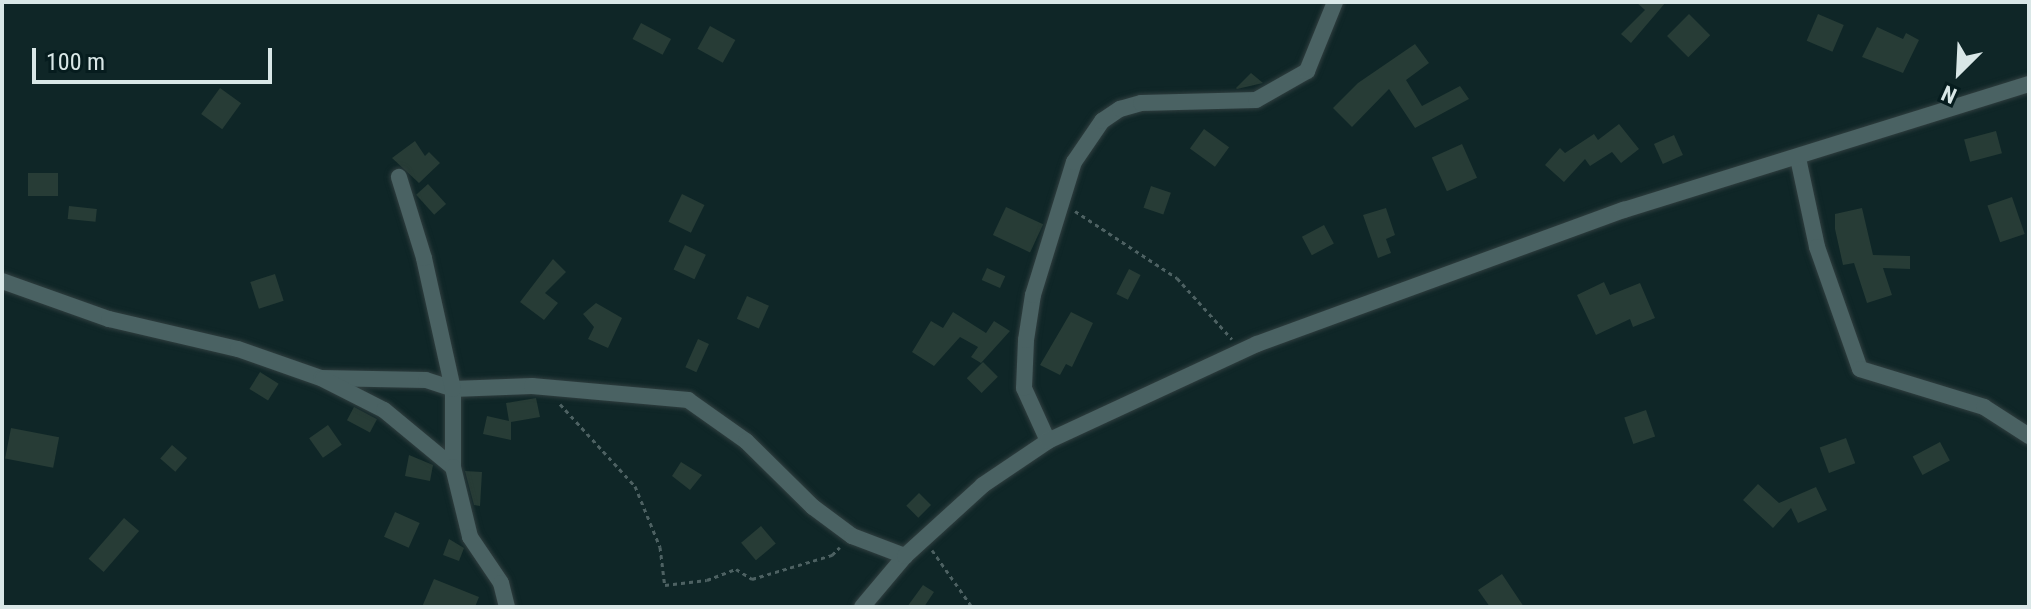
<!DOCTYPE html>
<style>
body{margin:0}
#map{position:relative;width:2031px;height:609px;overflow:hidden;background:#0f2627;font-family:"Roboto Condensed",sans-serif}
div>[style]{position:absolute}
.building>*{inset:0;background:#273c36;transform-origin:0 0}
.path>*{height:3px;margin-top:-1.5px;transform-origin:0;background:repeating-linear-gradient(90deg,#4d6162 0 4px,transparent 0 8px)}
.roads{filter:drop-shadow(0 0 2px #303e3f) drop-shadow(0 0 2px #303e3f)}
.street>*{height:16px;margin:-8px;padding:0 8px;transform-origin:8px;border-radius:8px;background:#4a6263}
span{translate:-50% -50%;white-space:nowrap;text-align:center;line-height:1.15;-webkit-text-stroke:8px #061c1e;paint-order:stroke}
.frame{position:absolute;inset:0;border:4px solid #d9e7e7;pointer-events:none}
.north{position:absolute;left:1919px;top:32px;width:80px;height:80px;-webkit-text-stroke:6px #061c1e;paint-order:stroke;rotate:204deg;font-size:22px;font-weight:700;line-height:32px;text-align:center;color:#d9e7e7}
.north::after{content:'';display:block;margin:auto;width:28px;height:36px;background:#d9e7e7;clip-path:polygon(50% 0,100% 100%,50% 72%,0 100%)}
.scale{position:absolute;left:32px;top:48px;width:240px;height:36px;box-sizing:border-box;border:4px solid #d9e7e7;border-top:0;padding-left:10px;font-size:24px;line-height:28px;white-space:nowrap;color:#d9e7e7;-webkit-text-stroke:6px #061c1e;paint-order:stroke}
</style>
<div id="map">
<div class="building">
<div style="clip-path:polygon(1636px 2px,1666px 2px,1631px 43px,1621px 34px,1645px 10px)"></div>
<div style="left:1689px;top:14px;width:30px;height:31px;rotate:45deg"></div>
<div style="left:1818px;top:14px;width:28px;height:29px;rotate:23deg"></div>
<div style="left:641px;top:23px;width:34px;height:18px;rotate:28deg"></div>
<div style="left:710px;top:26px;width:29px;height:26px;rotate:29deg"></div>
<div style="clip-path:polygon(1877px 27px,1903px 39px,1906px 33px,1919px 40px,1903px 73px,1862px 57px)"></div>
<div style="clip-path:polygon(1415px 44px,1429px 63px,1406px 80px,1422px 106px,1460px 86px,1469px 99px,1415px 128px,1389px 89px,1352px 127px,1333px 108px,1358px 83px)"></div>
<div style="clip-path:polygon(1251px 73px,1263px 83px,1237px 89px,1236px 88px)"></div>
<div style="left:220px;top:88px;width:26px;height:32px;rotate:36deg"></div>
<div style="clip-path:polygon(1619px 124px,1639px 149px,1621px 163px,1612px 152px,1590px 166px,1585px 159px,1564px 182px,1545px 165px,1560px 148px,1565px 153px,1594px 134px,1598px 140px)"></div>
<div style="left:1204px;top:129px;width:31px;height:24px;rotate:36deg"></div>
<div style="left:1996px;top:131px;width:23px;height:33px;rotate:75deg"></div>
<div style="left:1674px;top:135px;width:22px;height:22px;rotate:66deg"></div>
<div style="clip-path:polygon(415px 141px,425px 156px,429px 152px,440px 163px,419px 183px,392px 158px)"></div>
<div style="left:1462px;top:144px;width:37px;height:33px;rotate:66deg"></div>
<div style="left:28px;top:173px;width:30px;height:23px"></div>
<div style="left:428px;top:184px;width:27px;height:16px;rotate:48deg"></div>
<div style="left:1151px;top:186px;width:21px;height:23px;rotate:19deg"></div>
<div style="left:682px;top:194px;width:25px;height:31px;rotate:26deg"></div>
<div style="left:2012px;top:197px;width:39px;height:26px;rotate:71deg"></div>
<div style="left:69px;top:206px;width:28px;height:13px;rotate:6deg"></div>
<div style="left:1006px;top:207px;width:41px;height:31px;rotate:25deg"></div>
<div style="clip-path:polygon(1386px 208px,1395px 235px,1386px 239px,1391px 253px,1378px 258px,1363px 215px)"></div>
<div style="clip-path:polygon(1862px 208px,1873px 255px,1910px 256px,1910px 269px,1883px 268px,1892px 295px,1867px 303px,1854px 263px,1843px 265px,1835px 229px,1835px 214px)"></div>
<div style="left:1324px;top:225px;width:21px;height:25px;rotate:62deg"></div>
<div style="left:685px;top:245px;width:23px;height:27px;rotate:25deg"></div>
<div style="clip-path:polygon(553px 259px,566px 272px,545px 293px,558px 303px,544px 320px,520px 302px)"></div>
<div style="left:987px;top:268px;width:20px;height:13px;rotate:24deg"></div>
<div style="left:1129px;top:269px;width:13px;height:28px;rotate:27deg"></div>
<div style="left:275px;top:274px;width:28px;height:26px;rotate:72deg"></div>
<div style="clip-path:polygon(1604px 282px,1610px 295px,1640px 283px,1655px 318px,1633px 327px,1630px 319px,1596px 335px,1577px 295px)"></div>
<div style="left:747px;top:296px;width:24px;height:25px;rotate:24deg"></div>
<div style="clip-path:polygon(596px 303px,622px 318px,608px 348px,588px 339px,594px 327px,583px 314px)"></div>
<div style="clip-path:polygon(953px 312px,986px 333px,994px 321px,1010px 331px,981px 363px,971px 357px,978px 347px,960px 337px,934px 366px,912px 352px,931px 321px,943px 328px)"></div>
<div style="clip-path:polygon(1071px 312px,1093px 323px,1072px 367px,1066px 364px,1060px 375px,1040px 365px)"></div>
<div style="left:698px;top:339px;width:12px;height:31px;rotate:24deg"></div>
<div style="left:983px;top:362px;width:21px;height:23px;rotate:45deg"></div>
<div style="left:260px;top:372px;width:22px;height:20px;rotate:32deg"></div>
<div style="clip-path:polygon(536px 398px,540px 417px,511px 422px,511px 440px,483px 434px,487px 416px,509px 421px,506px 403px)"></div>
<div style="left:354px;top:407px;width:26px;height:15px;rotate:28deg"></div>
<div style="left:1646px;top:410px;width:28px;height:23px;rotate:71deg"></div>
<div style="left:328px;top:425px;width:24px;height:23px;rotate:55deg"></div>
<div style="left:11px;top:428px;width:49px;height:31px;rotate:11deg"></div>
<div style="left:1846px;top:438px;width:27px;height:28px;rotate:70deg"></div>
<div style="left:1940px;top:442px;width:21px;height:31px;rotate:62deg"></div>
<div style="left:172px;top:445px;width:20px;height:18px;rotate:41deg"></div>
<div style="clip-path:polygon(409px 455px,433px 465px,430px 481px,405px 476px)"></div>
<div style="clip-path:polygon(681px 462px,702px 475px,690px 490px,672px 476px)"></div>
<div style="clip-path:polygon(465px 471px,482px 472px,480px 506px,474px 505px)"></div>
<div style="clip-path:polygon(1758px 484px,1779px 503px,1816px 487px,1827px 510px,1798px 523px,1791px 508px,1773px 528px,1743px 500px)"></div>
<div style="left:919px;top:493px;width:17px;height:18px;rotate:45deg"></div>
<div style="left:395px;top:512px;width:27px;height:27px;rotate:24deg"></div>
<div style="left:124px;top:518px;width:20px;height:54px;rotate:41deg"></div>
<div style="left:761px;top:526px;width:23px;height:26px;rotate:50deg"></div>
<div style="clip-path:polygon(449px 539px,464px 548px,459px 561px,443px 555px)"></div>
<div style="clip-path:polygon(1502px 574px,1524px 607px,1490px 607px,1478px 590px)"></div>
<div style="clip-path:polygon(434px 579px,479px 597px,475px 607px,422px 607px)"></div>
<div style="clip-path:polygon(923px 585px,934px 592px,924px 607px,907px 607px)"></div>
</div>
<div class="path">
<div style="left:1075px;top:211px;width:122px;rotate:33.3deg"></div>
<div style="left:1177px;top:278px;width:82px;rotate:48deg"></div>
<div style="left:560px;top:404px;width:111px;rotate:47.6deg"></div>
<div style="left:635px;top:486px;width:66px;rotate:67.7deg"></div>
<div style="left:660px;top:547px;width:38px;rotate:83deg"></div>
<div style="left:665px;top:585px;width:42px;rotate:-6.8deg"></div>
<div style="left:707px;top:580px;width:31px;rotate:-21deg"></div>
<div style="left:736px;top:569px;width:19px;rotate:32deg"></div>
<div style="left:752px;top:579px;width:84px;rotate:-16.7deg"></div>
<div style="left:832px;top:555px;width:11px;rotate:-45deg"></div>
<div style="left:932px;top:550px;width:70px;rotate:54.9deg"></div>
</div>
<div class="roads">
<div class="street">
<div style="left:1798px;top:158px;width:91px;rotate:77.9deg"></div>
<div style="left:1817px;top:247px;width:129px;rotate:70.6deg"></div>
<div style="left:1860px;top:369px;width:130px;rotate:17deg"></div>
<div style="left:1984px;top:407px;width:54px;rotate:32.8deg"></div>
<div style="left:2px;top:281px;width:114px;rotate:19.6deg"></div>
<div style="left:109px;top:319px;width:132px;rotate:13.1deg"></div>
<div style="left:238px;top:349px;width:88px;rotate:19.3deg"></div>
<div style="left:321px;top:378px;width:105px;rotate:1.1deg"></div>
<div style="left:426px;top:380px;width:28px;rotate:18deg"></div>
<div style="left:453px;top:389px;width:79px;rotate:-2.2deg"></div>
<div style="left:532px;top:386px;width:157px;rotate:5.1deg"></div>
<div style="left:688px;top:400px;width:71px;rotate:35.3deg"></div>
<div style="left:746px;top:441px;width:94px;rotate:44.6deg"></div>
<div style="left:813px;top:507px;width:49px;rotate:36.6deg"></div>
<div style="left:852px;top:536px;width:57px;rotate:20.7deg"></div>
<div style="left:323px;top:379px;width:68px;rotate:26.9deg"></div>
<div style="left:384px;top:410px;width:89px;rotate:39.6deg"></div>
<div style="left:453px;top:467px;width:78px;rotate:-90deg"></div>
<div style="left:453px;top:389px;width:134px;rotate:-102.5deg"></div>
<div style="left:424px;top:258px;width:85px;rotate:-107.2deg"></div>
<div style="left:1048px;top:441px;width:58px;rotate:-114.4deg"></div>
<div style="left:1024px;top:388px;width:48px;rotate:-87.6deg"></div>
<div style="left:1026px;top:340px;width:46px;rotate:-81.2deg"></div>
<div style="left:1033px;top:295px;width:139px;rotate:-72.9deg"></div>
<div style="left:1074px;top:162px;width:50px;rotate:-55.7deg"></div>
<div style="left:1102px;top:121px;width:22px;rotate:-34deg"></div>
<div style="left:1120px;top:109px;width:22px;rotate:-16deg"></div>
<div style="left:1141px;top:103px;width:115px;rotate:-1.5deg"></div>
<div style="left:1256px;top:100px;width:59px;rotate:-29.6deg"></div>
<div style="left:1307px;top:71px;width:74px;rotate:-67.9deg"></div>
<div style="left:453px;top:467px;width:72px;rotate:76.3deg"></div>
<div style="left:470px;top:537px;width:55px;rotate:56deg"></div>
<div style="left:501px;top:583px;width:25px;rotate:76deg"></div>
<div style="left:862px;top:607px;width:67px;rotate:-49.9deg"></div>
<div style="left:905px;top:556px;width:105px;rotate:-42.3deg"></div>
<div style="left:983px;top:485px;width:78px;rotate:-34.1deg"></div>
<div style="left:1048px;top:441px;width:230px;rotate:-24.9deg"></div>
<div style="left:1257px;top:344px;width:391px;rotate:-20.1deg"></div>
<div style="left:1624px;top:210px;width:424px;rotate:-17.3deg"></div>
</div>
</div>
<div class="frame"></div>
<div class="north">N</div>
<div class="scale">100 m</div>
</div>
